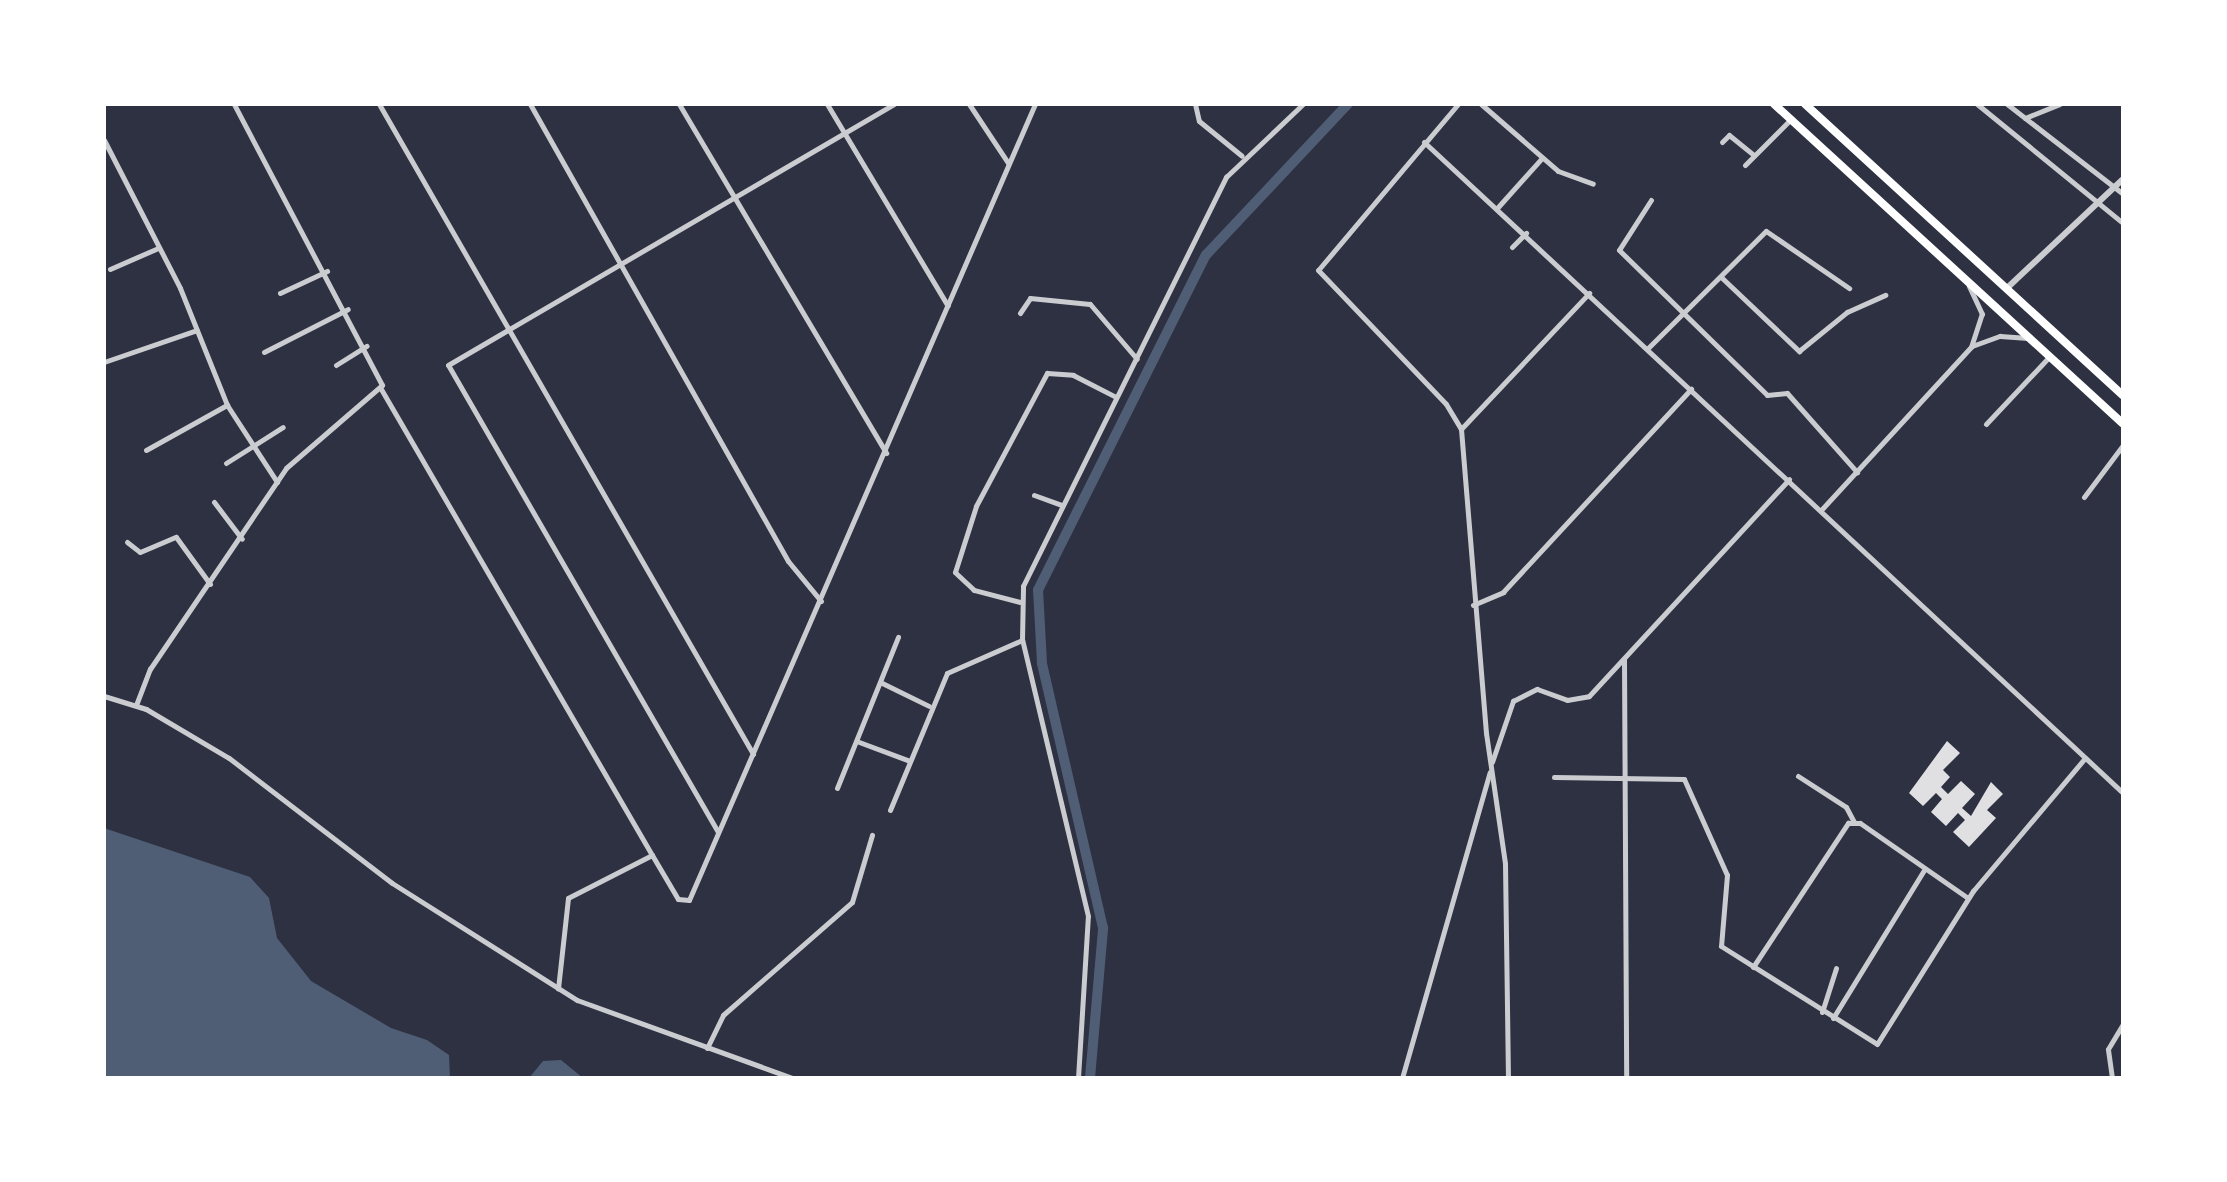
<!DOCTYPE html>
<style>
body{margin:0}
#map{position:relative;width:2227px;height:1182px;overflow:hidden;background:#2d3142;font-family:"Noto Sans",sans-serif}
div>[style]{position:absolute}
.water>*{inset:0;background:#4f5d75}
.canal>*{height:10px;margin:-5px;padding:0 5px;transform-origin:5px;border-radius:5px;background:#4f5d75}
.building>*{inset:0;background:#e0e0e3}
.minor>*{height:5px;margin:-2.5px;padding:0 2.5px;transform-origin:2.5px;border-radius:2.5px;background:#caccd0}
.tertiary>*{height:6px;margin:-3px;padding:0 3px;transform-origin:3px;border-radius:3px;background:#caccd0}
.trunk>*{height:8px;margin:-4px;padding:0 4px;transform-origin:4px;border-radius:4px;background:#fff}
span{translate:-50% -50%;white-space:nowrap;text-align:center;line-height:1.15;-webkit-text-stroke:6px #fff;paint-order:stroke}
.frame{position:absolute;inset:0;border:106px solid #fff;pointer-events:none}
</style>
<div id="map">
<div class="water">
<div style="clip-path:polygon(104px 828px,250px 877px,269px 898px,277px 938px,311px 981px,391px 1028px,427px 1040px,449px 1055px,450px 1078px,104px 1078px)"></div>
<div style="clip-path:polygon(561px 1060px,583px 1078px,529px 1078px,543px 1061px)"></div>
</div>
<div class="canal">
<div style="left:1090px;top:1078px;width:151px;rotate:-85deg"></div>
<div style="left:1103px;top:928px;width:272px;rotate:-103deg"></div>
<div style="left:1042px;top:663px;width:73px;rotate:-93.1deg"></div>
<div style="left:1038px;top:590px;width:375px;rotate:-63.4deg"></div>
<div style="left:1206px;top:255px;width:207px;rotate:-46.8deg"></div>
</div>
<div class="building">
<div style="clip-path:polygon(1947px 741px,1960px 753px,1943px 770px,1950px 777px,1941px 787px,1948px 794px,1961px 781px,1975px 794px,1962px 808px,1971px 816px,1991px 782px,2003px 794px,1987px 810px,1996px 818px,1969px 847px,1953px 832px,1965px 820px,1958px 813px,1946px 826px,1931px 812px,1942px 799px,1936px 793px,1923px 806px,1909px 793px)"></div>
</div>
<div class="minor">
<div style="left:379px;top:104px;width:750px;rotate:60.08deg"></div>
<div style="left:530px;top:104px;width:525px;rotate:60.55deg"></div>
<div style="left:788px;top:561px;width:52px;rotate:50.5deg"></div>
<div style="left:679px;top:104px;width:406px;rotate:59.3deg"></div>
<div style="left:827px;top:104px;width:235px;rotate:59.1deg"></div>
<div style="left:969px;top:104px;width:71px;rotate:56.5deg"></div>
<div style="left:1195px;top:104px;width:17px;rotate:77deg"></div>
<div style="left:1199px;top:121px;width:55px;rotate:39.1deg"></div>
<div style="left:1458px;top:104px;width:217px;rotate:130.1deg"></div>
<div style="left:1318px;top:270px;width:185px;rotate:46.3deg"></div>
<div style="left:1446px;top:404px;width:29px;rotate:59deg"></div>
<div style="left:1461px;top:429px;width:305px;rotate:85.3deg"></div>
<div style="left:1486px;top:733px;width:132px;rotate:81.7deg"></div>
<div style="left:1505px;top:864px;width:214px;rotate:89.2deg"></div>
<div style="left:1481px;top:104px;width:102px;rotate:41deg"></div>
<div style="left:1558px;top:171px;width:37px;rotate:20deg"></div>
<div style="left:1977px;top:104px;width:188px;rotate:39.2deg"></div>
<div style="left:2007px;top:104px;width:147px;rotate:37.8deg"></div>
<div style="left:2025px;top:118px;width:37px;rotate:-22deg"></div>
<div style="left:104px;top:140px;width:166px;rotate:62.8deg"></div>
<div style="left:180px;top:288px;width:126px;rotate:68.1deg"></div>
<div style="left:227px;top:405px;width:92px;rotate:57deg"></div>
<div style="left:1424px;top:142px;width:955px;rotate:42.96deg"></div>
<div style="left:1722px;top:142px;width:10px;rotate:-45deg"></div>
<div style="left:1729px;top:135px;width:32px;rotate:39deg"></div>
<div style="left:1745px;top:165px;width:65px;rotate:-45deg"></div>
<div style="left:1651px;top:200px;width:59px;rotate:122.6deg"></div>
<div style="left:1619px;top:250px;width:207px;rotate:44.4deg"></div>
<div style="left:1767px;top:395px;width:20px;rotate:-6deg"></div>
<div style="left:1787px;top:393px;width:106px;rotate:48.5deg"></div>
<div style="left:1498px;top:207px;width:66px;rotate:-48.1deg"></div>
<div style="left:1512px;top:247px;width:20px;rotate:-45deg"></div>
<div style="left:110px;top:269px;width:52px;rotate:-23.6deg"></div>
<div style="left:1721px;top:277px;width:108px;rotate:43.5deg"></div>
<div style="left:1799px;top:351px;width:62px;rotate:-39.1deg"></div>
<div style="left:1847px;top:312px;width:42px;rotate:-24.1deg"></div>
<div style="left:280px;top:293px;width:52px;rotate:-25.1deg"></div>
<div style="left:1020px;top:313px;width:18px;rotate:-56deg"></div>
<div style="left:1030px;top:298px;width:60px;rotate:5.7deg"></div>
<div style="left:1090px;top:304px;width:72px;rotate:49.5deg"></div>
<div style="left:1972px;top:346px;width:30px;rotate:-20deg"></div>
<div style="left:2000px;top:336px;width:28px;rotate:4deg"></div>
<div style="left:1648px;top:348px;width:166px;rotate:-44.8deg"></div>
<div style="left:1766px;top:231px;width:101px;rotate:34.5deg"></div>
<div style="left:264px;top:352px;width:94px;rotate:-27.1deg"></div>
<div style="left:104px;top:362px;width:98px;rotate:-19deg"></div>
<div style="left:336px;top:365px;width:36px;rotate:-32deg"></div>
<div style="left:381px;top:389px;width:539px;rotate:59.82deg"></div>
<div style="left:652px;top:855px;width:94px;rotate:152.9deg"></div>
<div style="left:568px;top:898px;width:91px;rotate:96.3deg"></div>
<div style="left:1986px;top:424px;width:92px;rotate:-46.8deg"></div>
<div style="left:1461px;top:429px;width:187px;rotate:-46.7deg"></div>
<div style="left:146px;top:450px;width:93px;rotate:-29.1deg"></div>
<div style="left:226px;top:463px;width:67px;rotate:-32.3deg"></div>
<div style="left:1034px;top:495px;width:29px;rotate:20deg"></div>
<div style="left:2084px;top:497px;width:65px;rotate:-53.1deg"></div>
<div style="left:214px;top:502px;width:46px;rotate:52.9deg"></div>
<div style="left:1822px;top:509px;width:220px;rotate:-47.4deg"></div>
<div style="left:1971px;top:347px;width:35px;rotate:-72deg"></div>
<div style="left:1982px;top:314px;width:31px;rotate:-115deg"></div>
<div style="left:127px;top:542px;width:16px;rotate:38deg"></div>
<div style="left:140px;top:552px;width:39px;rotate:-23deg"></div>
<div style="left:176px;top:537px;width:58px;rotate:54.1deg"></div>
<div style="left:1020px;top:602px;width:48px;rotate:-165.4deg"></div>
<div style="left:974px;top:590px;width:26px;rotate:-137deg"></div>
<div style="left:955px;top:572px;width:69px;rotate:-72.3deg"></div>
<div style="left:976px;top:506px;width:151px;rotate:-61.9deg"></div>
<div style="left:1047px;top:373px;width:26px;rotate:4deg"></div>
<div style="left:1073px;top:375px;width:48px;rotate:27.1deg"></div>
<div style="left:1473px;top:605px;width:33px;rotate:-23deg"></div>
<div style="left:1503px;top:592px;width:277px;rotate:-47.2deg"></div>
<div style="left:1624px;top:659px;width:419px;rotate:89.7deg"></div>
<div style="left:882px;top:683px;width:52px;rotate:26.1deg"></div>
<div style="left:104px;top:696px;width:44px;rotate:17.2deg"></div>
<div style="left:146px;top:709px;width:96px;rotate:30.6deg"></div>
<div style="left:229px;top:758px;width:205px;rotate:37.5deg"></div>
<div style="left:392px;top:883px;width:219px;rotate:32.3deg"></div>
<div style="left:577px;top:1000px;width:230px;rotate:19.9deg"></div>
<div style="left:136px;top:705px;width:39px;rotate:-69deg"></div>
<div style="left:150px;top:669px;width:243px;rotate:-55.9deg"></div>
<div style="left:286px;top:468px;width:127px;rotate:-40.8deg"></div>
<div style="left:382px;top:385px;width:318px;rotate:-117.8deg"></div>
<div style="left:859px;top:742px;width:54px;rotate:20.4deg"></div>
<div style="left:1492px;top:762px;width:65px;rotate:-71deg"></div>
<div style="left:1513px;top:701px;width:27px;rotate:-27deg"></div>
<div style="left:1537px;top:689px;width:32px;rotate:20deg"></div>
<div style="left:1567px;top:700px;width:22px;rotate:-10deg"></div>
<div style="left:1589px;top:696px;width:295px;rotate:-47.3deg"></div>
<div style="left:1798px;top:776px;width:57px;rotate:32.9deg"></div>
<div style="left:1846px;top:807px;width:17px;rotate:62deg"></div>
<div style="left:1554px;top:777px;width:130px;rotate:0.9deg"></div>
<div style="left:1684px;top:779px;width:105px;rotate:65.9deg"></div>
<div style="left:1727px;top:875px;width:71px;rotate:94.8deg"></div>
<div style="left:1721px;top:946px;width:184px;rotate:32.1deg"></div>
<div style="left:1877px;top:1044px;width:181px;rotate:-57.9deg"></div>
<div style="left:1973px;top:891px;width:174px;rotate:-49.9deg"></div>
<div style="left:837px;top:788px;width:163px;rotate:-68deg"></div>
<div style="left:890px;top:810px;width:148px;rotate:-67.4deg"></div>
<div style="left:947px;top:673px;width:82px;rotate:-23.7deg"></div>
<div style="left:718px;top:832px;width:539px;rotate:-120.03deg"></div>
<div style="left:448px;top:365px;width:517px;rotate:-30.34deg"></div>
<div style="left:652px;top:855px;width:51px;rotate:59.4deg"></div>
<div style="left:678px;top:899px;width:11px;rotate:5deg"></div>
<div style="left:689px;top:900px;width:868px;rotate:-66.51deg"></div>
<div style="left:1753px;top:967px;width:173px;rotate:-56.6deg"></div>
<div style="left:1848px;top:823px;width:12px"></div>
<div style="left:1860px;top:823px;width:131px;rotate:34.8deg"></div>
<div style="left:1822px;top:1012px;width:46px;rotate:-72.3deg"></div>
<div style="left:1833px;top:1018px;width:174px;rotate:-58.4deg"></div>
<div style="left:707px;top:1048px;width:37px;rotate:-64deg"></div>
<div style="left:723px;top:1015px;width:171px;rotate:-41.2deg"></div>
<div style="left:852px;top:902px;width:70px;rotate:-73.4deg"></div>
<div style="left:1078px;top:1078px;width:162px;rotate:-86.5deg"></div>
<div style="left:1088px;top:916px;width:284px;rotate:-103.4deg"></div>
<div style="left:1022px;top:640px;width:54px;rotate:-88.9deg"></div>
<div style="left:1023px;top:586px;width:457px;rotate:-63.6deg"></div>
<div style="left:1226px;top:177px;width:106px;rotate:-43.5deg"></div>
<div style="left:1402px;top:1078px;width:318px;rotate:-74deg"></div>
<div style="left:2112px;top:1078px;width:29px;rotate:-98deg"></div>
<div style="left:2108px;top:1049px;width:29px;rotate:-59deg"></div>
</div>
<div class="tertiary">
<div style="left:2006px;top:289px;width:161px;rotate:-43.2deg"></div>
</div>
<div class="trunk">
<div style="left:1774px;top:104px;width:473px;rotate:42.5deg"></div>
<div style="left:1805px;top:104px;width:431px;rotate:42.5deg"></div>
</div>
<div class="frame"></div>
</div>
